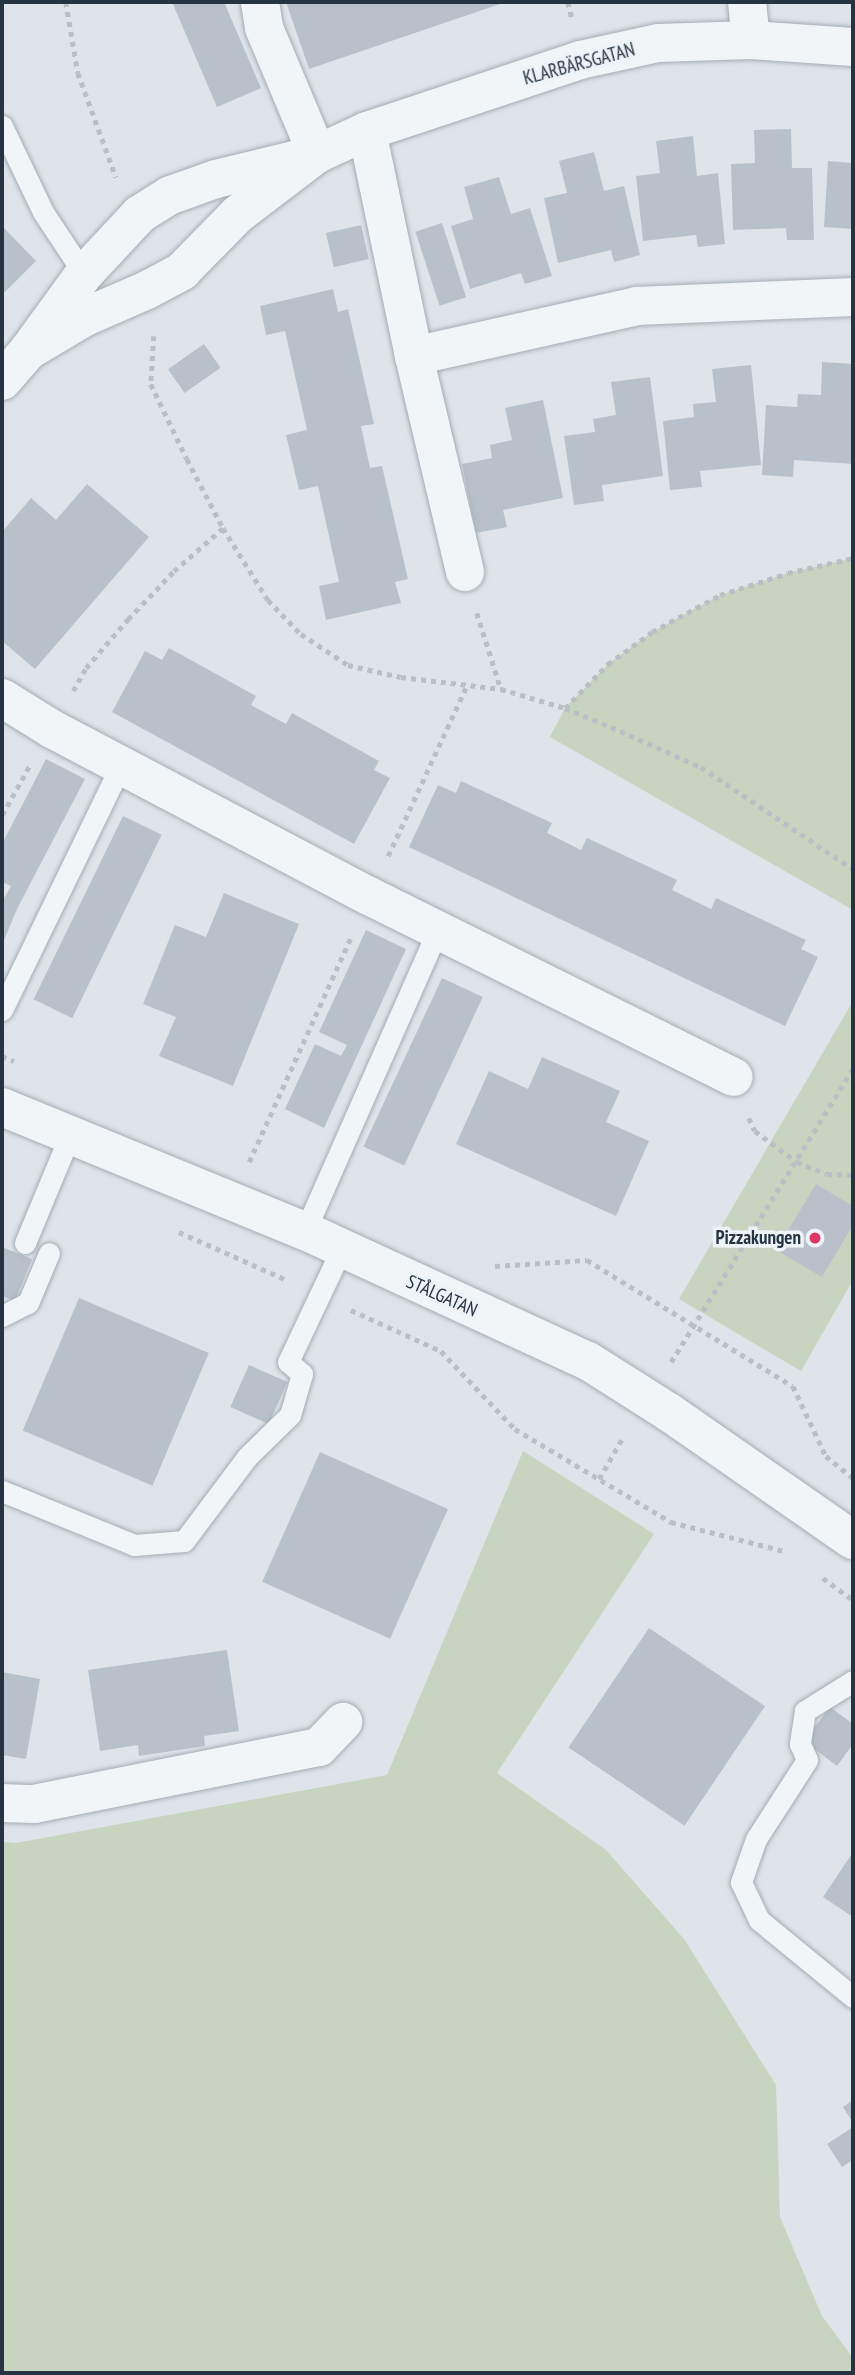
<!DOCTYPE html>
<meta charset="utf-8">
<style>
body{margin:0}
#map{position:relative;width:855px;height:2375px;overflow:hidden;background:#dfe4ea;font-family:"PT Sans Narrow",sans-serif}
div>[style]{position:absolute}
.green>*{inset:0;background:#c7d4bf}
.building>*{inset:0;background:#b8c1ca;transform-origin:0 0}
.path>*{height:4.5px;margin-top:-2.25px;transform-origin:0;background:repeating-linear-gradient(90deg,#b9bfc4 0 5px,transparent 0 10px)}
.roads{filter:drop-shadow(0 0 2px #a4acb4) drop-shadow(0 0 2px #a4acb4)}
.lane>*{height:21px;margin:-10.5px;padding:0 10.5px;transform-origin:10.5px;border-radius:10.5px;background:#f2f5f7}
.street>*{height:38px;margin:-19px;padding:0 19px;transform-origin:19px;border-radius:19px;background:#f2f5f7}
.dots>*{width:19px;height:19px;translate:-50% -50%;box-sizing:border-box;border:4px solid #eef3f7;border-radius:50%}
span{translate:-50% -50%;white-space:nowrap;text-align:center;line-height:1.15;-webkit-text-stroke:7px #eef3f7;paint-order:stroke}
.street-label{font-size:19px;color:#263442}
.poi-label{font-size:19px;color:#263442;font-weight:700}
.right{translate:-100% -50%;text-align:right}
.frame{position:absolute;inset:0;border:4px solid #263442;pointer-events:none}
</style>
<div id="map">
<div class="green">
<div style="clip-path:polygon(853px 558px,853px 910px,550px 737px,565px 708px,608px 664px,652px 632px,720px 595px,788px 573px)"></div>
<div style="clip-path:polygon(853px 1001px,853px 1280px,801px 1371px,679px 1299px)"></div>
<div style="clip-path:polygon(523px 1451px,654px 1534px,497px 1773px,606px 1850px,684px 1939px,776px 2085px,780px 2217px,822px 2316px,853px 2358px,853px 2373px,2px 2373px,2px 1842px,16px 1843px,387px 1775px)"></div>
</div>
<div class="building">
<div style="clip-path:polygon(172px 2px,224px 2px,261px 88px,217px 107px)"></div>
<div style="clip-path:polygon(286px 2px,506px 2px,309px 69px)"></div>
<div style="clip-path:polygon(791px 129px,792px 168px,812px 168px,814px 240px,787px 240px,786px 228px,733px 230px,731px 164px,755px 163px,754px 130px)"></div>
<div style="clip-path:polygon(693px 136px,697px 176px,718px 173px,725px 244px,698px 247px,696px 235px,643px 241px,636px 176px,660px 173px,656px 141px)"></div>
<div style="clip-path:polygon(594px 152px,604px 191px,624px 186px,640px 255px,614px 262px,611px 250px,558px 263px,544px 198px,567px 193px,559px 161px)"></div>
<div style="clip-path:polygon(828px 161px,853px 163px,853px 229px,824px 227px)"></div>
<div style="clip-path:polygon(499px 177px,511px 214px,530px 208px,552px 276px,525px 284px,521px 273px,470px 289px,451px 226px,473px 219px,464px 187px)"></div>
<div style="left:442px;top:223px;width:78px;height:28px;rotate:72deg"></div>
<div style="left:361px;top:225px;width:35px;height:36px;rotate:77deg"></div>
<div style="clip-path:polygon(2px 226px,36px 261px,5px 292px,2px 289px)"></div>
<div style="clip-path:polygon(333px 289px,338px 312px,348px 309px,374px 424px,361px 426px,370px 468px,382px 466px,408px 579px,395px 582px,401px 603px,326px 620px,319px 586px,339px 582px,318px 486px,299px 490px,286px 435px,307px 430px,285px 331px,266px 335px,260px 306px)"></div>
<div style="left:204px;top:344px;width:29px;height:44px;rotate:55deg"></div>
<div style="clip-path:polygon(822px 362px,853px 364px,853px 464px,794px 460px,793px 477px,762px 475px,766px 405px,797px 407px,798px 394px,821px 395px)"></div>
<div style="clip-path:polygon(751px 365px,761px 465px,700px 471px,702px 487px,670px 490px,663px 421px,694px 417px,693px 404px,716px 402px,712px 369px)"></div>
<div style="clip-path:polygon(650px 377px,663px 476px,602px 485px,604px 501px,574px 505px,564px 436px,595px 432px,593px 419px,616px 415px,611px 382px)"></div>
<div style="clip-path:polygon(543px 400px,563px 498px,503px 510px,507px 527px,476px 533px,462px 464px,492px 458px,490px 445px,512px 440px,505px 408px)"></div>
<div style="clip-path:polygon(87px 484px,149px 537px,35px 669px,2px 641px,2px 532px,31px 498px,56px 520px)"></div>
<div style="clip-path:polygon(169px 648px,256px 696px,251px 705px,286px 724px,292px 713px,379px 761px,374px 770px,390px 778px,354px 844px,112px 712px,145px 651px,162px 660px)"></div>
<div style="clip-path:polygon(46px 759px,85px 779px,17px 909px,2px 945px,2px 902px,11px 886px,2px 882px,2px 844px)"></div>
<div style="clip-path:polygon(461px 781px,552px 823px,547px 833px,581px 850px,587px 838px,677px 880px,672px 890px,711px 909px,716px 898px,806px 940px,801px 949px,818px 957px,785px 1026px,409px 847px,438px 785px,456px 793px)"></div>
<div style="left:123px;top:816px;width:43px;height:204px;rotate:26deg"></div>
<div style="clip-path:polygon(224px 893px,299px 924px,233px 1086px,159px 1056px,176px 1017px,143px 1004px,175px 925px,206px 937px)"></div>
<div style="clip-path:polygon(366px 930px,406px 949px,324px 1128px,285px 1109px,315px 1044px,341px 1056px,347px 1045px,319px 1032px)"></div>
<div style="left:442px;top:978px;width:45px;height:186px;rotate:25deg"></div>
<div style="clip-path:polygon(542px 1057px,620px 1091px,606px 1122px,649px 1141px,616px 1216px,456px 1144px,489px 1071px,528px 1089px)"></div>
<div style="clip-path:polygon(816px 1184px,853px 1206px,853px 1225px,822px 1277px,776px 1250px)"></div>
<div style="clip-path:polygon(2px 1247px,32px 1259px,15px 1301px,2px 1296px)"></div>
<div style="left:79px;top:1298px;width:141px;height:144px;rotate:23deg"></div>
<div style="left:249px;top:1365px;width:42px;height:46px;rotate:24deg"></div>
<div style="left:320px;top:1452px;width:140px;height:142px;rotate:24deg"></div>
<div style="left:649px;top:1628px;width:140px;height:144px;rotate:34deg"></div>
<div style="clip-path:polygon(227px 1650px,239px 1731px,204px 1736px,205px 1746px,139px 1756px,138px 1745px,100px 1751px,88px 1670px)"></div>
<div style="clip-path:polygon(2px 1672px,40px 1679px,26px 1759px,2px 1755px)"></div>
<div style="clip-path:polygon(830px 1707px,853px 1724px,853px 1744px,837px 1766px,804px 1741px)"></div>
<div style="clip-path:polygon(853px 1852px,853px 1917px,823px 1897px)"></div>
<div style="clip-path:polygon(853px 2100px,853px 2123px,843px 2107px)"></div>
<div style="clip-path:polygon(853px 2127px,853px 2160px,842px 2167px,827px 2144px)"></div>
</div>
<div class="path">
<div style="left:66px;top:2px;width:72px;rotate:80.4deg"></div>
<div style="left:78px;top:73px;width:111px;rotate:69.9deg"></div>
<div style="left:568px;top:2px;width:16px;rotate:76deg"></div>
<div style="left:154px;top:336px;width:48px;rotate:93.6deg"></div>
<div style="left:151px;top:384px;width:83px;rotate:64.4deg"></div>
<div style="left:187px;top:459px;width:78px;rotate:62.4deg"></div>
<div style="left:223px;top:528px;width:85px;rotate:58deg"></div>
<div style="left:268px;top:600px;width:47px;rotate:45.9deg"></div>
<div style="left:301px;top:634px;width:56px;rotate:33.4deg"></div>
<div style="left:348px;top:665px;width:54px;rotate:12.8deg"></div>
<div style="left:401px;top:677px;width:101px;rotate:6.8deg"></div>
<div style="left:501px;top:689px;width:67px;rotate:16.5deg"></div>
<div style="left:565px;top:708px;width:50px;rotate:22.4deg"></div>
<div style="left:611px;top:727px;width:98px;rotate:24deg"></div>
<div style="left:701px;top:767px;width:183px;rotate:33.9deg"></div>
<div style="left:477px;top:613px;width:80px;rotate:72.5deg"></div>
<div style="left:73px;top:691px;width:26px;rotate:-61deg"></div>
<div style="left:86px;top:668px;width:65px;rotate:-49.4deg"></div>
<div style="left:128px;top:619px;width:66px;rotate:-46.2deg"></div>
<div style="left:174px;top:571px;width:65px;rotate:-41.3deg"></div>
<div style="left:565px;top:708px;width:62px;rotate:-45.7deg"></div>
<div style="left:608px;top:664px;width:54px;rotate:-36deg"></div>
<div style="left:652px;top:632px;width:77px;rotate:-28.6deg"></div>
<div style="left:720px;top:595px;width:71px;rotate:-17.9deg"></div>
<div style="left:788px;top:573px;width:67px;rotate:-13deg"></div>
<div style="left:2px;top:815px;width:57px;rotate:-60.8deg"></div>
<div style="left:388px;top:856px;width:188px;rotate:-65.2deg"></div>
<div style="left:2px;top:1056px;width:13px;rotate:23deg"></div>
<div style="left:749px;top:1118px;width:14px;rotate:65deg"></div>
<div style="left:755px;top:1131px;width:52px;rotate:36.4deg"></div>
<div style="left:797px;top:1162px;width:32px;rotate:22deg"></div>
<div style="left:827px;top:1174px;width:26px;rotate:2deg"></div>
<div style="left:249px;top:1162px;width:247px;rotate:-65.6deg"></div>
<div style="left:179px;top:1232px;width:120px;rotate:24deg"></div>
<div style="left:495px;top:1266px;width:92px;rotate:-3.7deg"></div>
<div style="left:587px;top:1260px;width:241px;rotate:31.5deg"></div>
<div style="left:793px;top:1386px;width:77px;rotate:64.8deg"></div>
<div style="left:826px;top:1456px;width:35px;rotate:39deg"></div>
<div style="left:351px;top:1310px;width:99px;rotate:24.5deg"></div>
<div style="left:441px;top:1351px;width:108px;rotate:46.5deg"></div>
<div style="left:515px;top:1429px;width:182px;rotate:30.8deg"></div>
<div style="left:671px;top:1522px;width:117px;rotate:14.4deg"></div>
<div style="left:671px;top:1362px;width:346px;rotate:-58.2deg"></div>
<div style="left:599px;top:1479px;width:48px;rotate:-60.3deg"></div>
<div style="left:823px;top:1578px;width:37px;rotate:36deg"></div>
</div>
<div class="roads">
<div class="lane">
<div style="left:2px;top:126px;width:95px;rotate:64.5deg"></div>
<div style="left:43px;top:212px;width:74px;rotate:56.5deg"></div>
<div style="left:2px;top:1010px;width:272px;rotate:-64.1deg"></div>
<div style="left:305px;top:1231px;width:329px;rotate:-66.2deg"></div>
<div style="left:25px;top:1243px;width:117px;rotate:-67.4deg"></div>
<div style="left:2px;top:1316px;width:29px;rotate:-27deg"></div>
<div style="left:28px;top:1303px;width:54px;rotate:-67.2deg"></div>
<div style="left:2px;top:1491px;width:143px;rotate:22.2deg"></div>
<div style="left:134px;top:1545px;width:50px;rotate:-4.6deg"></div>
<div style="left:184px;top:1541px;width:105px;rotate:-53.1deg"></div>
<div style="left:247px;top:1457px;width:60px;rotate:-44.3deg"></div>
<div style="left:290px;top:1415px;width:43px;rotate:-73.7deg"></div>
<div style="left:302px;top:1374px;width:18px;rotate:-139deg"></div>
<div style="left:288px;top:1362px;width:124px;rotate:-64.7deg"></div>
<div style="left:853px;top:1681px;width:57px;rotate:148deg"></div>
<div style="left:805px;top:1711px;width:33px;rotate:99deg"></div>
<div style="left:800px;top:1744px;width:17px;rotate:66deg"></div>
<div style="left:807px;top:1760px;width:94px;rotate:122.8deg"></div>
<div style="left:756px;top:1839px;width:46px;rotate:109.2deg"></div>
<div style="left:741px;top:1882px;width:42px;rotate:64.7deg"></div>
<div style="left:759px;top:1920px;width:122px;rotate:39.3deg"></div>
</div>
<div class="street">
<div style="left:260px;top:2px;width:26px;rotate:81deg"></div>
<div style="left:264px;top:28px;width:137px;rotate:67.2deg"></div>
<div style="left:747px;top:2px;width:38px;rotate:84deg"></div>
<div style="left:367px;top:131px;width:230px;rotate:78.2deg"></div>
<div style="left:414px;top:356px;width:222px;rotate:76.7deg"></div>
<div style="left:28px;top:351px;width:66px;rotate:-30.8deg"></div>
<div style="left:85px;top:317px;width:68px;rotate:-23.5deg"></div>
<div style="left:147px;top:290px;width:40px;rotate:-28deg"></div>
<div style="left:182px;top:271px;width:80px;rotate:-45.5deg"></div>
<div style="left:238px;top:214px;width:99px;rotate:-37.2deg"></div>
<div style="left:317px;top:154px;width:55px;rotate:-24.7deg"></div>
<div style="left:367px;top:131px;width:225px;rotate:-18.4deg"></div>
<div style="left:580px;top:60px;width:80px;rotate:-12.3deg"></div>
<div style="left:658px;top:43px;width:93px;rotate:-1.8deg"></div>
<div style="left:751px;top:40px;width:102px;rotate:3.9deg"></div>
<div style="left:414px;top:356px;width:229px;rotate:-12.6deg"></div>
<div style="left:637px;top:306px;width:216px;rotate:-2.4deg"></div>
<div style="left:2px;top:381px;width:40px;rotate:-49deg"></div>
<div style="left:28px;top:351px;width:95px;rotate:-54deg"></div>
<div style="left:84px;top:274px;width:82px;rotate:-47deg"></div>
<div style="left:140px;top:214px;width:36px;rotate:-32deg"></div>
<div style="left:171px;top:195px;width:48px;rotate:-19.6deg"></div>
<div style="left:216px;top:179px;width:89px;rotate:-13.7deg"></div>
<div style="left:2px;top:698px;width:59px;rotate:31.8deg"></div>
<div style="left:52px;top:729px;width:358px;rotate:27.8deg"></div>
<div style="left:369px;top:896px;width:407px;rotate:26.4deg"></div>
<div style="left:2px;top:1107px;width:327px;rotate:22.3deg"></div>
<div style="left:305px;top:1231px;width:311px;rotate:24.7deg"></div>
<div style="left:588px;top:1361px;width:97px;rotate:32.4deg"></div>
<div style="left:670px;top:1413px;width:223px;rotate:34.8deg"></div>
<div style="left:2px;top:1803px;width:32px;rotate:2deg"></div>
<div style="left:34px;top:1804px;width:291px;rotate:-11.3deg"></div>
<div style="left:319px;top:1747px;width:35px;rotate:-46deg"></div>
</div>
</div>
<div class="dots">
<div style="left:815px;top:1238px;background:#db3866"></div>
</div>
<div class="street-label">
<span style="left:579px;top:64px;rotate:-15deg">KLARBÄRSGATAN</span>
<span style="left:442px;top:1296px;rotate:24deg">STÅLGATAN</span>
</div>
<div class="poi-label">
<span class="right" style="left:801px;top:1238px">Pizzakungen</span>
</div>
<div class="frame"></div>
</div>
